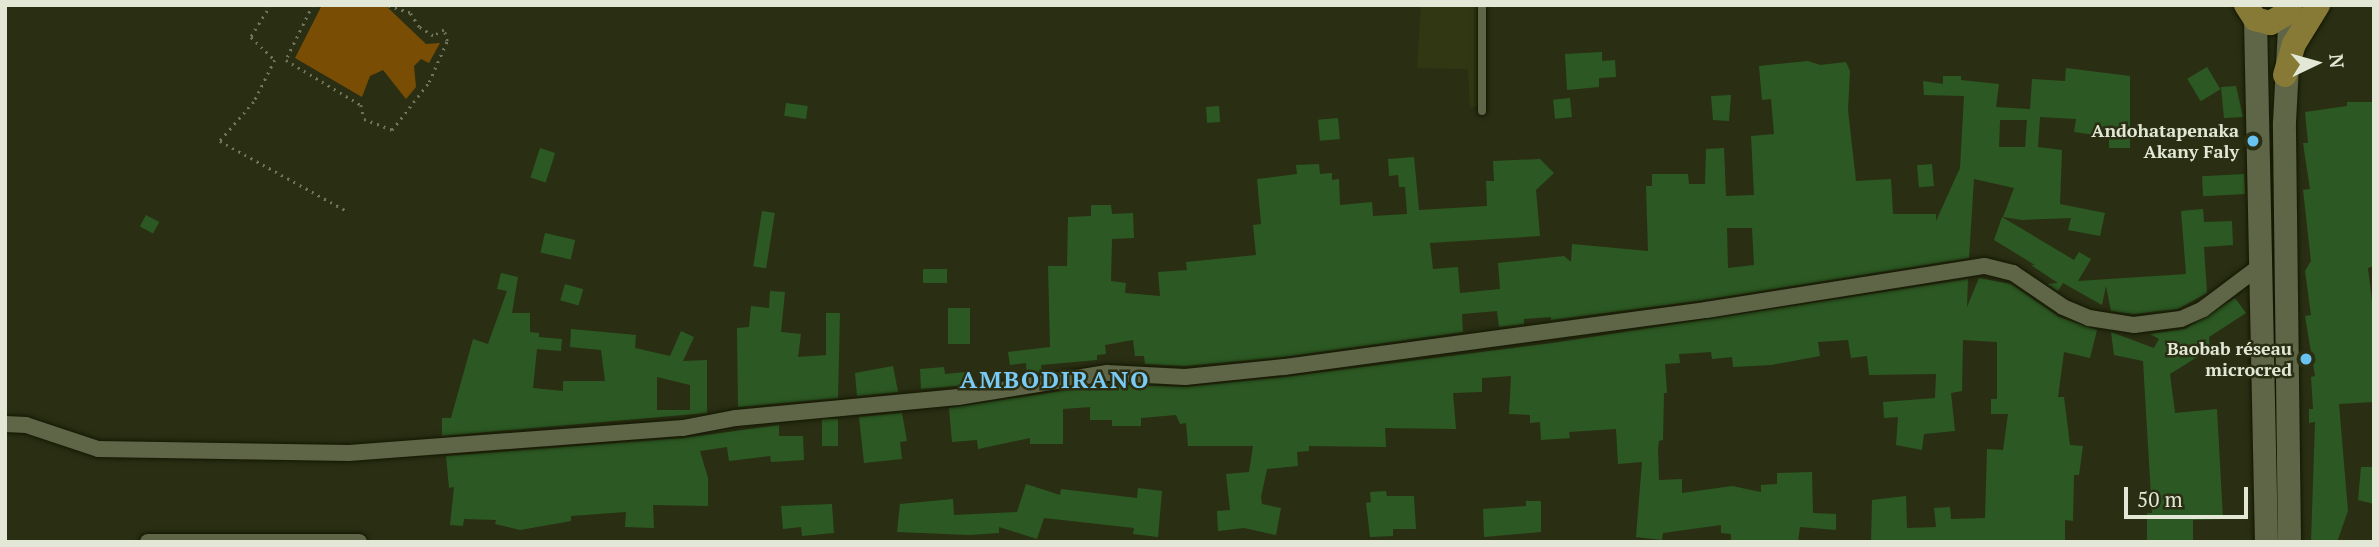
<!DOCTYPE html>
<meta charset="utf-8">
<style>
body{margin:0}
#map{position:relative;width:2379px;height:547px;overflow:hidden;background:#2a2f13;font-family:"PT Serif",serif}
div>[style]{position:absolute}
.built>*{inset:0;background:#313713}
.forest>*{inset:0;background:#794d04}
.building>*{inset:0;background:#2c5923;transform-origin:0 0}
.path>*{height:2.5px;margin-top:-1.25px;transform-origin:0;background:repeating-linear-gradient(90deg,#70755d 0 2px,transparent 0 7px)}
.roads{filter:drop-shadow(0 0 2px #131700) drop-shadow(0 0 2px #131700)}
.service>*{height:8px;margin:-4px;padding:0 4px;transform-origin:4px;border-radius:4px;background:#5f6547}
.minor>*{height:16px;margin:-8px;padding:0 8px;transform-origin:8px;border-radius:8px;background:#5f6547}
.secondary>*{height:23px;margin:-11.5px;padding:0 11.5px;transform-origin:11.5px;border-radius:11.5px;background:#5f6547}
.primary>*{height:24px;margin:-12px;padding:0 12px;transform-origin:12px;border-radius:12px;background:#867a36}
.dots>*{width:19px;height:19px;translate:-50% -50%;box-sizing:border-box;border:4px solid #2a2f13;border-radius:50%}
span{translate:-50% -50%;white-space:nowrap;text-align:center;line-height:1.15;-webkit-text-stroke:5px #2a2f13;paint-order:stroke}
.poi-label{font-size:18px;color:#e3e8d6;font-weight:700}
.right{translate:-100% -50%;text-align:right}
.district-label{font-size:24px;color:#79cbf5;font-weight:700;letter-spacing:2px}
.frame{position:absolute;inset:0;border:7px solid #e3e8d6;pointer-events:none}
.north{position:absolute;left:2281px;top:28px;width:70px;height:70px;-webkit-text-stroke:5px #2a2f13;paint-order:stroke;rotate:85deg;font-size:19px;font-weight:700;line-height:28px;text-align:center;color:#e3e8d6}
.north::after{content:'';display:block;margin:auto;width:24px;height:32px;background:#e3e8d6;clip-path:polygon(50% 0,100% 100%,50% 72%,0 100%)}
.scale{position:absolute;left:2124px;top:487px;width:124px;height:32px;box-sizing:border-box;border:4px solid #e3e8d6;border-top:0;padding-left:9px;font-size:21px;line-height:24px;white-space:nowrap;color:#e3e8d6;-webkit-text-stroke:5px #2a2f13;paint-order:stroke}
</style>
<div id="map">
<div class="built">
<div style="clip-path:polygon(1421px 5px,1480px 5px,1479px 106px,1470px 108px,1468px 69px,1417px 68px)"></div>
</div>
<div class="forest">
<div style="clip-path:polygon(322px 5px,385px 5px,426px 44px,440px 43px,429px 63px,421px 59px,414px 66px,416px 87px,406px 99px,383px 70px,370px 76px,362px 97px,295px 58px)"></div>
</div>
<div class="building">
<div style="clip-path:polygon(1602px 52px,1602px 61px,1615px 60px,1616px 77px,1599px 78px,1599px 87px,1567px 90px,1565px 54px)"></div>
<div style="clip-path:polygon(evenodd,1808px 61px,1820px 65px,1846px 62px,1850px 71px,1848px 110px,1856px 181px,1891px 179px,1893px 214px,1936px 214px,1936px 221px,1960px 168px,1964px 96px,1924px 95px,1923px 81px,1943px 84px,1943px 76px,1961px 76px,1961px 80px,1999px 84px,1996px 107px,2030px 109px,2032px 79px,2065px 81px,2066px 68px,2130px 76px,2130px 148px,2109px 148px,2109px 137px,2074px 132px,2076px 119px,2040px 117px,2038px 147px,2062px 150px,2060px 204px,2105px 213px,2100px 236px,2068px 230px,2071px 218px,2022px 220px,2003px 217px,2014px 188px,1974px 179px,1969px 258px,1704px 300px,1551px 320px,1551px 317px,1524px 319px,1524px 324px,1499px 327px,1497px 311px,1462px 314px,1463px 332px,1283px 357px,1185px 366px,1145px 364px,1144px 356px,1135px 356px,1133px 340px,1105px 345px,1106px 354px,1097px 355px,1097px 360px,1041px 365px,1042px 373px,1027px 375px,1026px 363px,1010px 365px,1008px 352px,1050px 347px,1048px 266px,1067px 266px,1068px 217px,1091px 216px,1091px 205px,1111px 205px,1112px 214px,1133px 213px,1134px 238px,1112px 239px,1111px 281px,1126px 283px,1125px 293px,1160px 296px,1158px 272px,1187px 270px,1186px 262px,1256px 255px,1253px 225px,1261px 224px,1257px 179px,1297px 174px,1296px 165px,1319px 164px,1320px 174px,1332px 173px,1332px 180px,1339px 179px,1340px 205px,1372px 202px,1373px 216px,1407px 214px,1405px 187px,1399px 187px,1398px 175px,1389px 176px,1388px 159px,1414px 157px,1419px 210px,1487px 206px,1486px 181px,1494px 181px,1493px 161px,1540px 159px,1554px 173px,1536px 190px,1540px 236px,1430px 243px,1433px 269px,1458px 267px,1460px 293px,1500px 289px,1498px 263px,1564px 256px,1571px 262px,1572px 244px,1648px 251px,1646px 186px,1652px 186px,1652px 174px,1688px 174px,1689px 184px,1705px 184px,1706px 149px,1724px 148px,1726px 196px,1754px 195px,1751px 136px,1774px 134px,1771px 99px,1762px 100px,1759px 66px,1808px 61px,2000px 120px,2027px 120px,2025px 147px,1999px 147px,2000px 120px,1808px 61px,1727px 228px,1752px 228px,1754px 265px,1728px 268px,1727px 228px)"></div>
<div style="left:2207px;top:67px;width:26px;height:23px;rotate:59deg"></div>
<div style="clip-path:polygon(2236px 86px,2243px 117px,2224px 118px,2221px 87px)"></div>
<div style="clip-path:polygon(1731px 95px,1729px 121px,1713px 120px,1711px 96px)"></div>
<div style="left:1570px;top:98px;width:19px;height:17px;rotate:84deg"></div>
<div style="clip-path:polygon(2347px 102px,2374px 102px,2374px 266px,2368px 268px,2374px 318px,2374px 402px,2339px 404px,2348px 511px,2337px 542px,2311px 542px,2315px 422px,2309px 423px,2309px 409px,2313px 409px,2311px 377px,2315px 376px,2305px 316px,2311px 315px,2305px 271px,2311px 261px,2303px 190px,2310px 189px,2303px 143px,2308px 143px,2305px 112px,2347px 106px)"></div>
<div style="left:786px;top:103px;width:22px;height:13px;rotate:8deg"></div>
<div style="left:1219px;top:106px;width:16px;height:13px;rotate:86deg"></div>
<div style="left:1338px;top:118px;width:21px;height:20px;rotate:85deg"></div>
<div style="left:540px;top:148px;width:16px;height:31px;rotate:18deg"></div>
<div style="left:1932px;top:164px;width:22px;height:15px;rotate:85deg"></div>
<div style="left:2244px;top:174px;width:20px;height:42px;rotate:87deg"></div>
<div style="clip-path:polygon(2203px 209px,2204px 222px,2232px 221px,2233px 245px,2204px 247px,2207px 293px,2178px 309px,2134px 314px,2111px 311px,2106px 286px,2102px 305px,2063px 283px,2058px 291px,2047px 284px,2058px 283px,2031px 265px,2035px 265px,1994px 240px,2002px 217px,2074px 260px,2079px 252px,2091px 259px,2078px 281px,2186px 274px,2181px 211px)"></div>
<div style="left:762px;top:211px;width:13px;height:56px;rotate:9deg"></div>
<div style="left:146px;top:215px;width:15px;height:13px;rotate:28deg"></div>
<div style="left:545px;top:233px;width:31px;height:20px;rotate:13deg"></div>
<div style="left:923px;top:269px;width:24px;height:14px"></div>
<div style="clip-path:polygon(evenodd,501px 273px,518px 277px,512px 313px,530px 313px,530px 332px,539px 333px,539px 337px,562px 339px,561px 351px,537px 349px,533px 388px,563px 391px,563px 381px,605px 381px,601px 350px,570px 347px,571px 329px,636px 335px,635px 348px,670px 356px,681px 331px,694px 337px,683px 361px,707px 360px,707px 413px,442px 436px,442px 418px,451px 418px,473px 339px,488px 344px,507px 291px,497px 289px,501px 273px,657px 377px,690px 385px,690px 410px,657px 410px,657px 377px)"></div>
<div style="clip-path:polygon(1979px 278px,2011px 284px,2059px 317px,2097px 330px,2090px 358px,2064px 352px,2058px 397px,2064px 397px,2070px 445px,2083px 446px,2079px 475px,2074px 475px,2073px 521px,2065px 520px,2065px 541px,1871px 542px,1872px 500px,1906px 496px,1907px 528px,1936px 527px,1934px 508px,1950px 507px,1951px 519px,1985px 518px,1987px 449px,2003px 450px,2008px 414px,1991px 414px,1991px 399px,1997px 399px,1997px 342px,1963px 340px,1962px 391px,1951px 393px,1955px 431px,1924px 434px,1922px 450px,1896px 445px,1898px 417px,1884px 418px,1883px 402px,1935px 398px,1936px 374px,1869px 375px,1867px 356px,1851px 358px,1848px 340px,1818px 342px,1820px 356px,1771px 365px,1733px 367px,1732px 357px,1712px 359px,1711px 352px,1679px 354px,1680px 363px,1665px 364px,1667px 393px,1664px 393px,1663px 440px,1659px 441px,1658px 449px,1659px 480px,1682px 479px,1682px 493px,1732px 486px,1761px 492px,1761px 485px,1777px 484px,1777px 473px,1812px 472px,1813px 513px,1836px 514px,1836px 530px,1800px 527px,1798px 542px,1731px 540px,1731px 534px,1721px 533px,1721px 525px,1663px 533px,1662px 540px,1636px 537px,1642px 462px,1618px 464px,1616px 429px,1569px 432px,1570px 438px,1541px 440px,1540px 422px,1530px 423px,1530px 415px,1509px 414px,1511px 376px,1482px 378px,1482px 392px,1453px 393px,1456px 429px,1385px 428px,1386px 447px,1309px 446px,1309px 451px,1297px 452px,1298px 466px,1267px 469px,1261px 497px,1262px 504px,1281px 508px,1276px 535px,1244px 528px,1218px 531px,1217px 511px,1230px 510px,1226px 474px,1249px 472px,1253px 446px,1188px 446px,1186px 423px,1180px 424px,1176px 415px,1141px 418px,1141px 426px,1112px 426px,1112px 420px,1090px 420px,1090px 407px,1063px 409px,1063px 444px,1030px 444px,1030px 438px,978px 449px,977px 440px,952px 442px,949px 408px,1108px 384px,1186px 387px,1285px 377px,1552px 343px,1968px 279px,1967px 307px)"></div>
<div style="left:565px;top:284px;width:19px;height:17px;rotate:16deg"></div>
<div style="clip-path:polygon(770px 291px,785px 292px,781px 332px,801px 334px,798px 357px,826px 355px,826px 313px,840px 313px,838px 398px,738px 407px,737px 328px,749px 327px,751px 306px,769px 308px)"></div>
<div style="clip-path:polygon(2235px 298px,2246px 313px,2209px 337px,2210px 349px,2170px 374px,2175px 413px,2217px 409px,2223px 519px,2193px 520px,2193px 542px,2147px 542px,2147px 513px,2152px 513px,2143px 361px,2114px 355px,2111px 332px,2154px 348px,2159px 339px,2150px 334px,2185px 329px)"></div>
<div style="left:948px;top:308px;width:22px;height:36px"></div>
<div style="clip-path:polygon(893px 366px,898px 392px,857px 396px,855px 373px)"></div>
<div style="clip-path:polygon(944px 367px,945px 374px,966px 372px,967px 385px,921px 389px,920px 369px)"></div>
<div style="clip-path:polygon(902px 413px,907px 441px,900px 442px,902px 459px,864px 463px,859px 417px)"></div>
<div style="left:838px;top:419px;width:27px;height:16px;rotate:90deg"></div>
<div style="clip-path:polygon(779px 425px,779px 436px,803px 436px,804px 460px,771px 462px,770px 456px,729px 461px,727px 447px,700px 451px,708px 478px,708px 506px,653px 505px,654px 528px,625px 527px,626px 512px,571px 516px,571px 521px,520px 530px,495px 524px,496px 520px,464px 519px,463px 526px,450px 525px,454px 487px,449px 488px,446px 456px,684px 438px)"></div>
<div style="clip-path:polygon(2361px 467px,2374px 467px,2374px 504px,2358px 500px)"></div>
<div style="clip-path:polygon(1026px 484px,1060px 495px,1061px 489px,1137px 498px,1138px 488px,1162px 491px,1158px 537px,1133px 534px,1134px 528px,1044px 518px,1037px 539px,999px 527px,999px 533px,970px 535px,897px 532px,900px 504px,953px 499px,954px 515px,1017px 512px)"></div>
<div style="clip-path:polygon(1386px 491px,1387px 496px,1414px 496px,1416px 529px,1393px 529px,1393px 536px,1370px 537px,1366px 503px,1371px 502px,1370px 492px)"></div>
<div style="clip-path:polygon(1526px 501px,1541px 501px,1541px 532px,1484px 537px,1483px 509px,1526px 506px)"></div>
<div style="clip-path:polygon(832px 504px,834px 533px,802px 536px,801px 527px,783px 529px,781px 506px)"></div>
</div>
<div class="path">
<div style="left:271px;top:5px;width:38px;rotate:122deg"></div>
<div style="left:251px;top:37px;width:33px;rotate:44deg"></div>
<div style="left:275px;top:60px;width:47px;rotate:116.6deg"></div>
<div style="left:254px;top:102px;width:52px;rotate:131.1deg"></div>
<div style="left:220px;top:141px;width:143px;rotate:28.9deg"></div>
<div style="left:313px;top:5px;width:61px;rotate:116.1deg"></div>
<div style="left:286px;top:60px;width:87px;rotate:31deg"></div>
<div style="left:361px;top:105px;width:14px;rotate:78deg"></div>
<div style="left:364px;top:119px;width:30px;rotate:21deg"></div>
<div style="left:392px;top:130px;width:61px;rotate:-52.4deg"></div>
<div style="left:429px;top:82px;width:45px;rotate:-66.3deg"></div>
<div style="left:447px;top:41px;width:11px;rotate:-105deg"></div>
<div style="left:444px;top:30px;width:13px;rotate:151deg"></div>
<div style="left:433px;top:36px;width:17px;rotate:-147deg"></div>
<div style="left:419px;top:27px;width:17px;rotate:-123deg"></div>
<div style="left:410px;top:13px;width:25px;rotate:-162deg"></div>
</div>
<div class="roads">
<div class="service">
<div style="left:1482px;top:111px;width:106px;rotate:-90deg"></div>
</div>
<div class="minor">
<div style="left:5px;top:424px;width:21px;rotate:3deg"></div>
<div style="left:26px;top:425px;width:76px;rotate:18.4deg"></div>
<div style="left:98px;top:449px;width:251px;rotate:0.9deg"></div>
<div style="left:349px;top:453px;width:335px;rotate:-4.3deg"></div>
<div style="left:683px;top:428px;width:54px;rotate:-10.7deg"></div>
<div style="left:736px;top:418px;width:223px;rotate:-5.4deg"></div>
<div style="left:958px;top:397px;width:151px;rotate:-9.2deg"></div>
<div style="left:1107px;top:373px;width:78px;rotate:2.9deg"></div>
<div style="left:1185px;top:377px;width:100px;rotate:-5.8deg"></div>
<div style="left:1284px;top:367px;width:426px;rotate:-7.7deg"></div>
<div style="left:1706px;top:310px;width:282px;rotate:-9deg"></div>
<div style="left:1985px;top:266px;width:29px;rotate:14deg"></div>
<div style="left:2013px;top:273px;width:60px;rotate:34.2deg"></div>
<div style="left:2063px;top:307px;width:28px;rotate:23deg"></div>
<div style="left:2089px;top:318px;width:46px;rotate:8.8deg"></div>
<div style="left:2134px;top:325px;width:47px;rotate:-7.3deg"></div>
<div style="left:2181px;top:319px;width:24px;rotate:-24deg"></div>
<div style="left:2203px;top:309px;width:75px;rotate:-36.9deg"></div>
<div style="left:148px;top:542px;width:211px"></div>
</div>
<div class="secondary">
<div style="left:2255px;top:19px;width:523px;rotate:88.8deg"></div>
<div style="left:2289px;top:542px;width:420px;rotate:-90.7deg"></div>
<div style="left:2284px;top:122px;width:115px;rotate:-87deg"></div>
</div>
<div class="primary">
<div style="left:2246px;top:5px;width:17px;rotate:57deg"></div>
<div style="left:2255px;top:19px;width:16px;rotate:15deg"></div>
<div style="left:2270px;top:23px;width:16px;rotate:-30deg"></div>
<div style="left:2284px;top:15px;width:12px;rotate:-59deg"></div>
<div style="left:2285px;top:75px;width:32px;rotate:-74deg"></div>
<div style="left:2294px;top:44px;width:46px;rotate:-58.4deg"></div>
</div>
</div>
<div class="dots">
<div style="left:2253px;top:141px;background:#69c3f1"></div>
<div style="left:2306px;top:359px;background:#69c3f1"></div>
</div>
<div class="poi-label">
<span class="right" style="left:2239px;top:141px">Andohatapenaka<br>Akany Faly</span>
<span class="right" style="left:2292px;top:359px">Baobab réseau<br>microcred</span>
</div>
<div class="district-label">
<span style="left:1055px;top:380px">AMBODIRANO</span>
</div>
<div class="frame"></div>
<div class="north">N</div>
<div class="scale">50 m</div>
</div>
